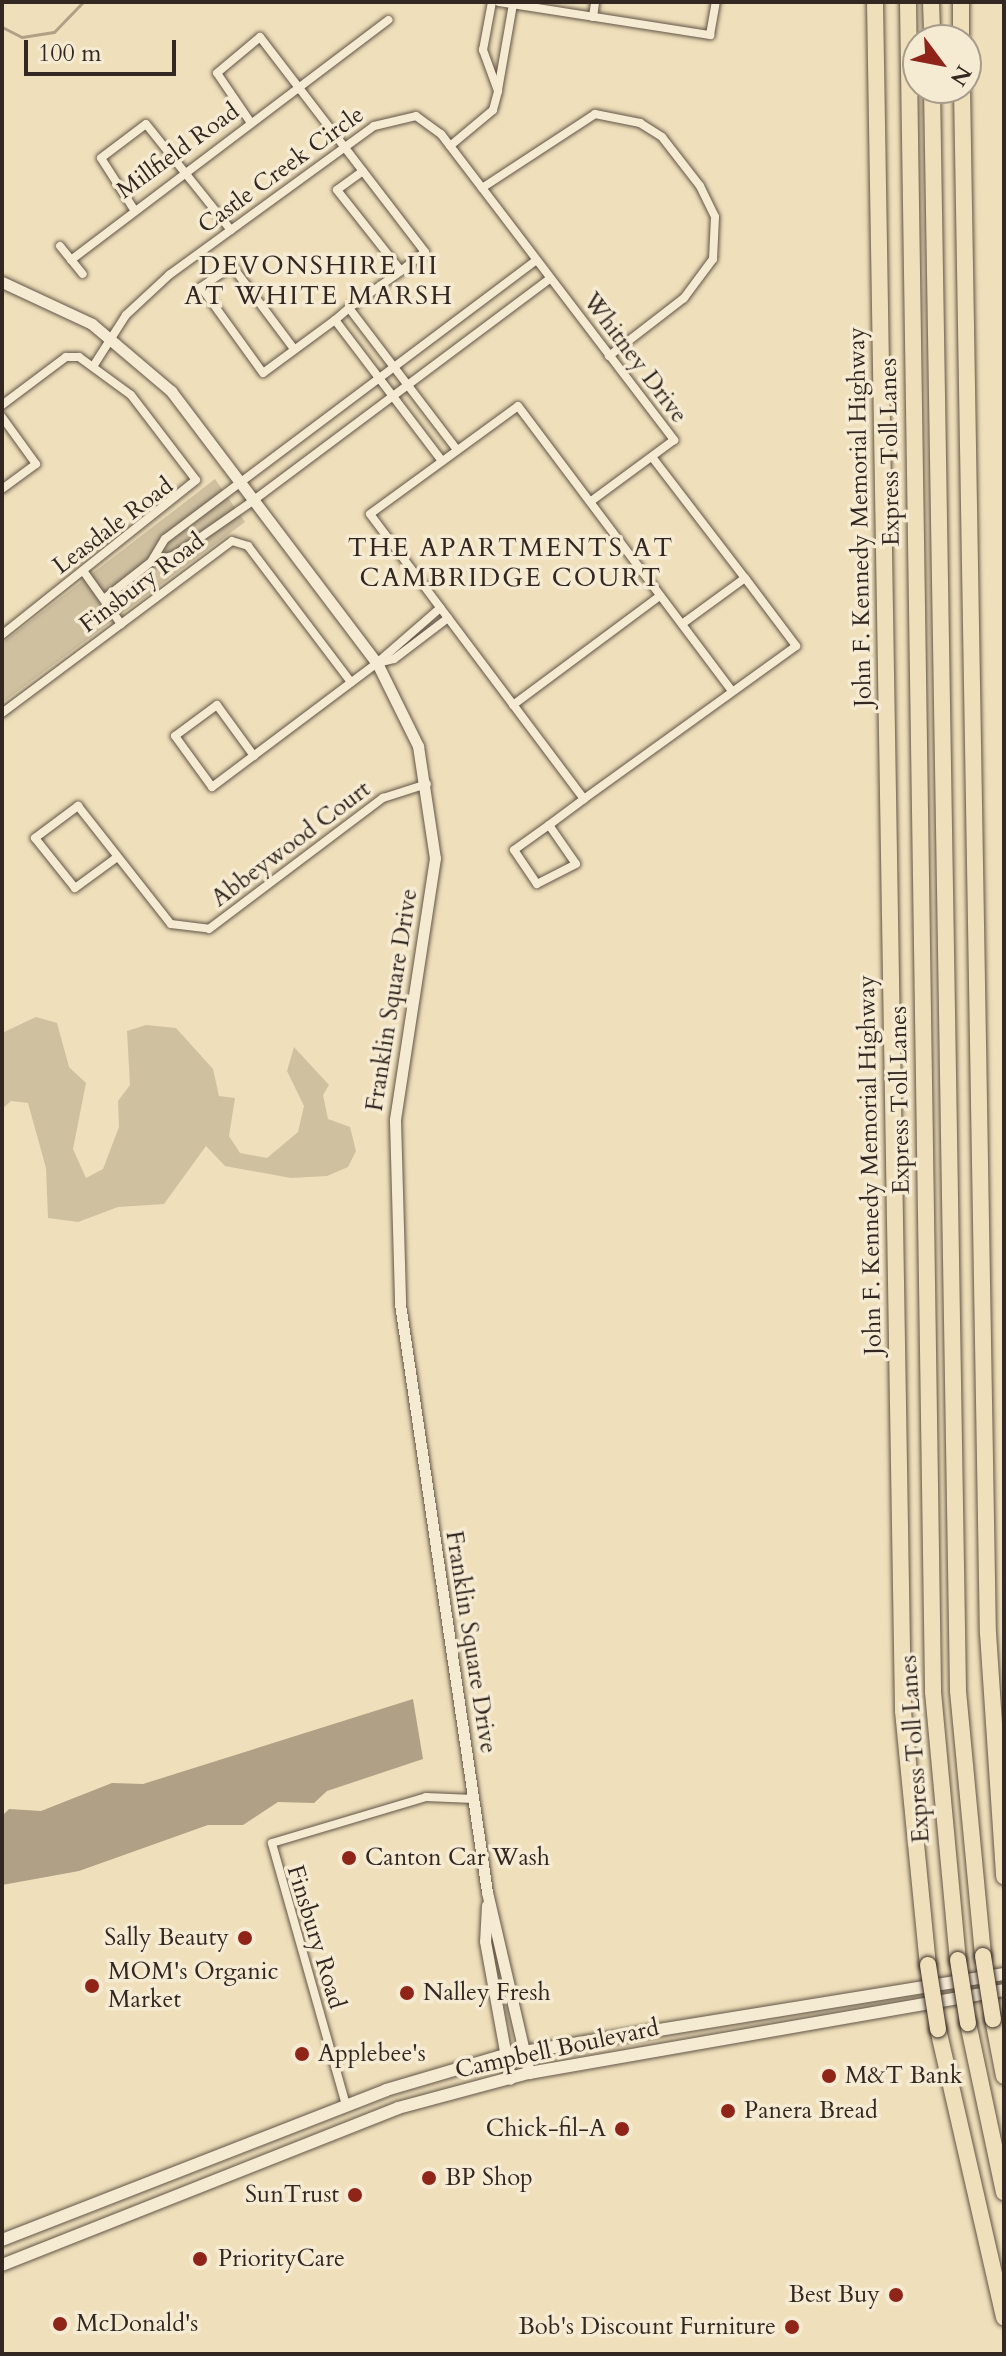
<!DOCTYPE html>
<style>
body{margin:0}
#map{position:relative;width:1006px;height:2356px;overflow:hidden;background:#efdfba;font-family:Cardo,serif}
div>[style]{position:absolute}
.green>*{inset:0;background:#cfc0a0}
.water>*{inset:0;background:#afa086}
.stream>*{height:3px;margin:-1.5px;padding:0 1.5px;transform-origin:1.5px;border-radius:1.5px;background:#afa086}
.roads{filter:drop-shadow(0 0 2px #615547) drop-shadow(0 0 2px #615547)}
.minor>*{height:8px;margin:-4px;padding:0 4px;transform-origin:4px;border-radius:4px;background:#f5ead2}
.tertiary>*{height:11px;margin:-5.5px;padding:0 5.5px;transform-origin:5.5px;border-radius:5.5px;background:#f5ead2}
.secondary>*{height:12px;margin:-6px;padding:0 6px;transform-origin:6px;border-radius:6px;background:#f5ead2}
.motorway>*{height:16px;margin:-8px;padding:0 8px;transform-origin:8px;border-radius:8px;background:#efdfba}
.bridges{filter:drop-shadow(0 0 2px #322721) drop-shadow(0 0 2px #322721)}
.motorway-bridge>*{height:16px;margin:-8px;padding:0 8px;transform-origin:8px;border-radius:8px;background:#efdfba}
.dots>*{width:22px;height:22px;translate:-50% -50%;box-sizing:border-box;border:4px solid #f5ead2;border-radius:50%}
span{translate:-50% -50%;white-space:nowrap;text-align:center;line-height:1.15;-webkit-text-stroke:7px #f5ead2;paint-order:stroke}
.street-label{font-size:24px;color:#322721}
.poi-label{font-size:24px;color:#322721}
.left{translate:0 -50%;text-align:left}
.right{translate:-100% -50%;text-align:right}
.neighbourhood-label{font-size:26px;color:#322721;letter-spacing:2px}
.frame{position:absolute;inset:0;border:4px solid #322721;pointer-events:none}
.north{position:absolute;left:902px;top:24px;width:80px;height:80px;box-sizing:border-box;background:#f5ead2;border:2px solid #a79c8b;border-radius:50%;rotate:122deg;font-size:22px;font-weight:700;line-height:32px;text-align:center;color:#322721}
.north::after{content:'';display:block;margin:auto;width:28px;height:36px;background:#8f2418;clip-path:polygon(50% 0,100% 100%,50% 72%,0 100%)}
.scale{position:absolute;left:24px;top:40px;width:152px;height:36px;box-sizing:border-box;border:4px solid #322721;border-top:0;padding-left:10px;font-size:24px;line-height:28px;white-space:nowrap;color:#322721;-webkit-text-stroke:6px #f5ead2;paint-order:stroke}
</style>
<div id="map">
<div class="green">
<div style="clip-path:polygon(215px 479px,245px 522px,2px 703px,2px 643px)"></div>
<div style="clip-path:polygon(36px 1017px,57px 1023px,69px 1067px,86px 1083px,73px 1149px,86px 1178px,103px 1169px,119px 1127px,118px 1101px,130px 1085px,127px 1031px,146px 1025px,176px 1028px,213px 1069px,219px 1096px,235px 1098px,229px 1136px,240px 1153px,267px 1158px,298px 1132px,304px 1106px,287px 1071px,294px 1047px,329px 1085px,323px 1095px,328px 1119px,350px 1127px,356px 1151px,348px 1167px,327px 1176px,291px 1178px,225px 1166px,206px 1146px,164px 1204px,118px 1207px,78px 1222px,48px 1218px,46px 1168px,28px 1103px,11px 1101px,2px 1109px,2px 1033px)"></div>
</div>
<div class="water">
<div style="clip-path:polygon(413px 1699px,423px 1759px,327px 1791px,314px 1803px,278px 1802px,243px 1825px,208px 1825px,79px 1871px,2px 1885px,2px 1816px,9px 1809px,41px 1811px,112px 1783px,143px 1784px)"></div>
</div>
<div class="stream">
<div style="left:2px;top:27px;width:22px;rotate:27deg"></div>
<div style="left:22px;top:37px;width:32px;rotate:-9deg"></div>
<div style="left:54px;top:32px;width:42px;rotate:-46deg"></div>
</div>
<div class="roads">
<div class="minor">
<div style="left:499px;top:2px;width:214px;rotate:8.9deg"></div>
<div style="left:710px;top:35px;width:34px;rotate:-80deg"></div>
<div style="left:593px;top:17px;width:15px;rotate:-82deg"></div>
<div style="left:498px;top:90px;width:87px;rotate:-80.1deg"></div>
<div style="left:251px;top:123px;width:60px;rotate:-124.2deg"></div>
<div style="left:217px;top:73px;width:56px;rotate:-39.9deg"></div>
<div style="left:260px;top:37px;width:271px;rotate:52.5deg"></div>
<div style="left:425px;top:252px;width:31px;rotate:142deg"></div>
<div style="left:401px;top:271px;width:64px;rotate:144.6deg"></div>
<div style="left:349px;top:308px;width:18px;rotate:139deg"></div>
<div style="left:335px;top:320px;width:89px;rotate:143.6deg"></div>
<div style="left:263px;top:373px;width:106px;rotate:-125.8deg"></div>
<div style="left:201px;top:287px;width:37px;rotate:-34deg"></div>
<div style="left:232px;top:266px;width:104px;rotate:53.2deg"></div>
<div style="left:450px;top:146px;width:56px;rotate:-39.9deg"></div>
<div style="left:493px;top:110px;width:20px;rotate:-75deg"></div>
<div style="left:498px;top:91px;width:44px;rotate:-110.1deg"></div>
<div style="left:483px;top:50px;width:49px;rotate:-79.4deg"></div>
<div style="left:363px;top:171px;width:32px;rotate:144deg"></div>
<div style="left:337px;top:190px;width:103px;rotate:51.7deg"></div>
<div style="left:482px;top:188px;width:135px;rotate:-33.2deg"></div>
<div style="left:595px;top:114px;width:46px;rotate:11.3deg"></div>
<div style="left:640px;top:123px;width:26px;rotate:32deg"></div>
<div style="left:662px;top:137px;width:62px;rotate:52.2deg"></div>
<div style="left:700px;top:186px;width:34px;rotate:64deg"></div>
<div style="left:715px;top:217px;width:42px;rotate:92.7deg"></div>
<div style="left:713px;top:259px;width:49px;rotate:126.6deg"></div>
<div style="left:684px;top:298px;width:95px;rotate:142.3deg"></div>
<div style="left:133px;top:208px;width:59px;rotate:-122.6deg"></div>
<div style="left:101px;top:158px;width:56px;rotate:-37.1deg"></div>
<div style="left:146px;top:124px;width:136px;rotate:51.3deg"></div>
<div style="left:60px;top:246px;width:36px;rotate:51deg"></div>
<div style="left:71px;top:260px;width:398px;rotate:-37.1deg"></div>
<div style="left:349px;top:308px;width:178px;rotate:52.7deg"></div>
<div style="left:335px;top:320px;width:177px;rotate:52.8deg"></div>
<div style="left:94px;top:365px;width:59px;rotate:-57.4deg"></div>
<div style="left:126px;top:315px;width:59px;rotate:-42.9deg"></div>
<div style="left:169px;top:275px;width:253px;rotate:-36deg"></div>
<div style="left:374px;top:126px;width:43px;rotate:-13.4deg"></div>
<div style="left:416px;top:116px;width:31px;rotate:36deg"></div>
<div style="left:441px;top:134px;width:385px;rotate:52.7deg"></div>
<div style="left:674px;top:440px;width:104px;rotate:143.6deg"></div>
<div style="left:2px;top:405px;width:80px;rotate:-36.9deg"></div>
<div style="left:66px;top:357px;width:13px"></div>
<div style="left:79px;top:357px;width:64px;rotate:36.2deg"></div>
<div style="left:131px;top:395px;width:107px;rotate:52.6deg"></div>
<div style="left:196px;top:480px;width:248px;rotate:141.4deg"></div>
<div style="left:2px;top:417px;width:58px;rotate:54.1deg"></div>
<div style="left:36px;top:464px;width:42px;rotate:143.7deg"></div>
<div style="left:652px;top:457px;width:153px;rotate:52.5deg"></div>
<div style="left:152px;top:562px;width:24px;rotate:-17deg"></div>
<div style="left:175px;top:555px;width:96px;rotate:-34.8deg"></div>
<div style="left:254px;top:500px;width:369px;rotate:-36.8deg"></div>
<div style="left:84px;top:572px;width:64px;rotate:54.6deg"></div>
<div style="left:104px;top:599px;width:60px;rotate:-38.2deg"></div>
<div style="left:151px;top:562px;width:27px;rotate:-59deg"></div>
<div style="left:165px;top:539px;width:464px;rotate:-36.9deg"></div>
<div style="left:682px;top:624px;width:78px;rotate:-36.1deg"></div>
<div style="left:745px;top:578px;width:85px;rotate:53.1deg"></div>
<div style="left:796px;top:646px;width:261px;rotate:144.2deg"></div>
<div style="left:584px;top:799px;width:356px;rotate:-126.9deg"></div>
<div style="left:370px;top:514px;width:183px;rotate:-36.1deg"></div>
<div style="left:518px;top:406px;width:355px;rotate:53.1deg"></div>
<div style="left:377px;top:663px;width:17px;rotate:-13deg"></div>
<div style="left:394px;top:659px;width:68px;rotate:-37.2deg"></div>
<div style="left:513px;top:705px;width:183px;rotate:-36.6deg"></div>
<div style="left:2px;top:713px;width:287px;rotate:-36.8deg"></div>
<div style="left:232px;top:541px;width:17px;rotate:17deg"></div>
<div style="left:248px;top:546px;width:171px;rotate:52.9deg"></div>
<div style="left:254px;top:756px;width:63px;rotate:-126deg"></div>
<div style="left:217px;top:705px;width:52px;rotate:143.6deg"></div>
<div style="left:175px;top:736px;width:63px;rotate:54deg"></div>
<div style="left:212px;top:787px;width:206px;rotate:-36.9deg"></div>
<div style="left:377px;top:663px;width:84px;rotate:-41.1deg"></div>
<div style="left:549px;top:825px;width:47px;rotate:55.3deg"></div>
<div style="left:576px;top:864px;width:44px;rotate:152.9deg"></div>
<div style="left:537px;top:884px;width:41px;rotate:-124.1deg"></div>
<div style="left:514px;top:850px;width:43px;rotate:-35.5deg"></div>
<div style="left:549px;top:825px;width:44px;rotate:-36.6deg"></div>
<div style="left:116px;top:858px;width:51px;rotate:143.8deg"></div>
<div style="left:75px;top:888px;width:64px;rotate:-128.7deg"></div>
<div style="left:35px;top:838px;width:54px;rotate:-36.7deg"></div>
<div style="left:78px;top:806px;width:150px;rotate:51.8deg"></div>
<div style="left:171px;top:924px;width:38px;rotate:7deg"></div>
<div style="left:209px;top:929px;width:218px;rotate:-37deg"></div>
<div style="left:383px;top:798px;width:46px;rotate:-17.7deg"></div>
<div style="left:346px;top:2105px;width:272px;rotate:-105.8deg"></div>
<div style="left:272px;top:1843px;width:161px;rotate:-16.6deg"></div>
<div style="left:426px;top:1797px;width:48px;rotate:2.4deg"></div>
</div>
<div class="tertiary">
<div style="left:2px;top:282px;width:99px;rotate:25deg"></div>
<div style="left:92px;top:324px;width:104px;rotate:40.3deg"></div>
<div style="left:171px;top:391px;width:341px;rotate:52.9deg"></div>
<div style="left:377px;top:663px;width:93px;rotate:63.7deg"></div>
<div style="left:418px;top:746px;width:113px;rotate:81.4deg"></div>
<div style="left:435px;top:858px;width:265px;rotate:98.7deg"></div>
<div style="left:395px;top:1120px;width:184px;rotate:88.4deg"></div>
<div style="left:400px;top:1304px;width:594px;rotate:81.58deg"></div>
<div style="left:487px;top:1892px;width:186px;rotate:76.9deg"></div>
<div style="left:487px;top:1905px;width:36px;rotate:93deg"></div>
<div style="left:485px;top:1941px;width:140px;rotate:79.7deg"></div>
</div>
<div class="secondary">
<div style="left:2px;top:2240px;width:412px;rotate:-21.3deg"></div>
<div style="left:386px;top:2090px;width:124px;rotate:-16.4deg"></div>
<div style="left:505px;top:2055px;width:506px;rotate:-9.22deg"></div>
<div style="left:2px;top:2265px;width:426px;rotate:-21.6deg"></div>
<div style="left:398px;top:2108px;width:136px;rotate:-15deg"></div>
<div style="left:529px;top:2073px;width:482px;rotate:-9.9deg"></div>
</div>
<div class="motorway">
<div style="left:875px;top:2px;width:1709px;rotate:89.06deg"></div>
<div style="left:903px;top:1711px;width:255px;rotate:84.4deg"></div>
<div style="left:908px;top:2px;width:1690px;rotate:89.15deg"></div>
<div style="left:933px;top:1692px;width:269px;rotate:84.7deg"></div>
<div style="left:931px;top:2px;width:38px;rotate:88deg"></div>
<div style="left:961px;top:2px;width:38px;rotate:90deg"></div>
<div style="left:932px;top:88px;width:1603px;rotate:89.07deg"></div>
<div style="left:958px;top:1691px;width:266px;rotate:84.6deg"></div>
<div style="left:962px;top:88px;width:1545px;rotate:89.04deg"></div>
<div style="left:988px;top:1633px;width:244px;rotate:86.2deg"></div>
<div style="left:993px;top:2019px;width:58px;rotate:79.1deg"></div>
<div style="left:968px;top:2023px;width:173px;rotate:78deg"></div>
<div style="left:938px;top:2029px;width:296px;rotate:77.1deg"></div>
</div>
</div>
<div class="bridges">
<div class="motorway-bridge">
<div style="left:983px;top:1956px;width:64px;rotate:81deg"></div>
<div style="left:958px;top:1960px;width:64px;rotate:81deg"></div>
<div style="left:928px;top:1965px;width:65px;rotate:81.1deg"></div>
</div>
</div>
<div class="dots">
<div style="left:349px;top:1858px;background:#8f2418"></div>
<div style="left:245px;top:1938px;background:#8f2418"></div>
<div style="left:92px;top:1986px;background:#8f2418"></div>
<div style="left:407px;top:1993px;background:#8f2418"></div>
<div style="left:302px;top:2054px;background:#8f2418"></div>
<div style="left:829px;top:2076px;background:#8f2418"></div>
<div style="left:728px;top:2111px;background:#8f2418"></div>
<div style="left:622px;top:2129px;background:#8f2418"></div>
<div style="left:429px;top:2178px;background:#8f2418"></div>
<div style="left:355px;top:2195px;background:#8f2418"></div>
<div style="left:200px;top:2259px;background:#8f2418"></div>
<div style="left:896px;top:2295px;background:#8f2418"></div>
<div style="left:60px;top:2324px;background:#8f2418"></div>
<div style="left:792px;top:2327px;background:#8f2418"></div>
</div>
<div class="street-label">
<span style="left:178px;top:151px;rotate:-36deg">Millfield Road</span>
<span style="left:281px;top:170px;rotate:-36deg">Castle Creek Circle</span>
<span style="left:635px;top:358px;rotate:53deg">Whitney Drive</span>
<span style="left:890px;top:452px;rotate:-91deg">Express Toll Lanes</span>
<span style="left:860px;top:517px;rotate:-91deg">John F. Kennedy Memorial Highway</span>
<span style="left:113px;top:526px;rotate:-37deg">Leasdale Road</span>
<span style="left:142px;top:583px;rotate:-37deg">Finsbury Road</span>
<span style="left:291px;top:844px;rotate:-37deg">Abbeywood Court</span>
<span style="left:392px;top:1000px;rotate:-81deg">Franklin Square Drive</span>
<span style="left:900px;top:1100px;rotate:-91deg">Express Toll Lanes</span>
<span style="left:870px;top:1165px;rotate:-91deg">John F. Kennedy Memorial Highway</span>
<span style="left:471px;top:1642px;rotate:81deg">Franklin Square Drive</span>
<span style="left:915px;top:1749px;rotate:-94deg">Express Toll Lanes</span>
<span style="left:316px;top:1937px;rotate:73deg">Finsbury Road</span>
<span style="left:557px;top:2049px;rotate:-12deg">Campbell Boulevard</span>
</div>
<div class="poi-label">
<span class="left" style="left:365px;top:1858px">Canton Car Wash</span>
<span class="right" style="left:229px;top:1938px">Sally Beauty</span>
<span class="left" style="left:108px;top:1986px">MOM's Organic<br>Market</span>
<span class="left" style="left:423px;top:1993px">Nalley Fresh</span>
<span class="left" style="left:318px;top:2054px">Applebee's</span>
<span class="left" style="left:845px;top:2076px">M&amp;T Bank</span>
<span class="left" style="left:744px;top:2111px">Panera Bread</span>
<span class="right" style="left:606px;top:2129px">Chick-fil-A</span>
<span class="left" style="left:445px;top:2178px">BP Shop</span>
<span class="right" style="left:339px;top:2195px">SunTrust</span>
<span class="left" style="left:218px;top:2259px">PriorityCare</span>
<span class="right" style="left:880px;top:2295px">Best Buy</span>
<span class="left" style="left:76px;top:2324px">McDonald's</span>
<span class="right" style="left:776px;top:2327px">Bob's Discount Furniture</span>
</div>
<div class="neighbourhood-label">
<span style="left:319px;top:281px">DEVONSHIRE III<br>AT WHITE MARSH</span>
<span style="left:511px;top:563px">THE APARTMENTS AT<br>CAMBRIDGE COURT</span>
</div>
<div class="frame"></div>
<div class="north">N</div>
<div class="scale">100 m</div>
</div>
